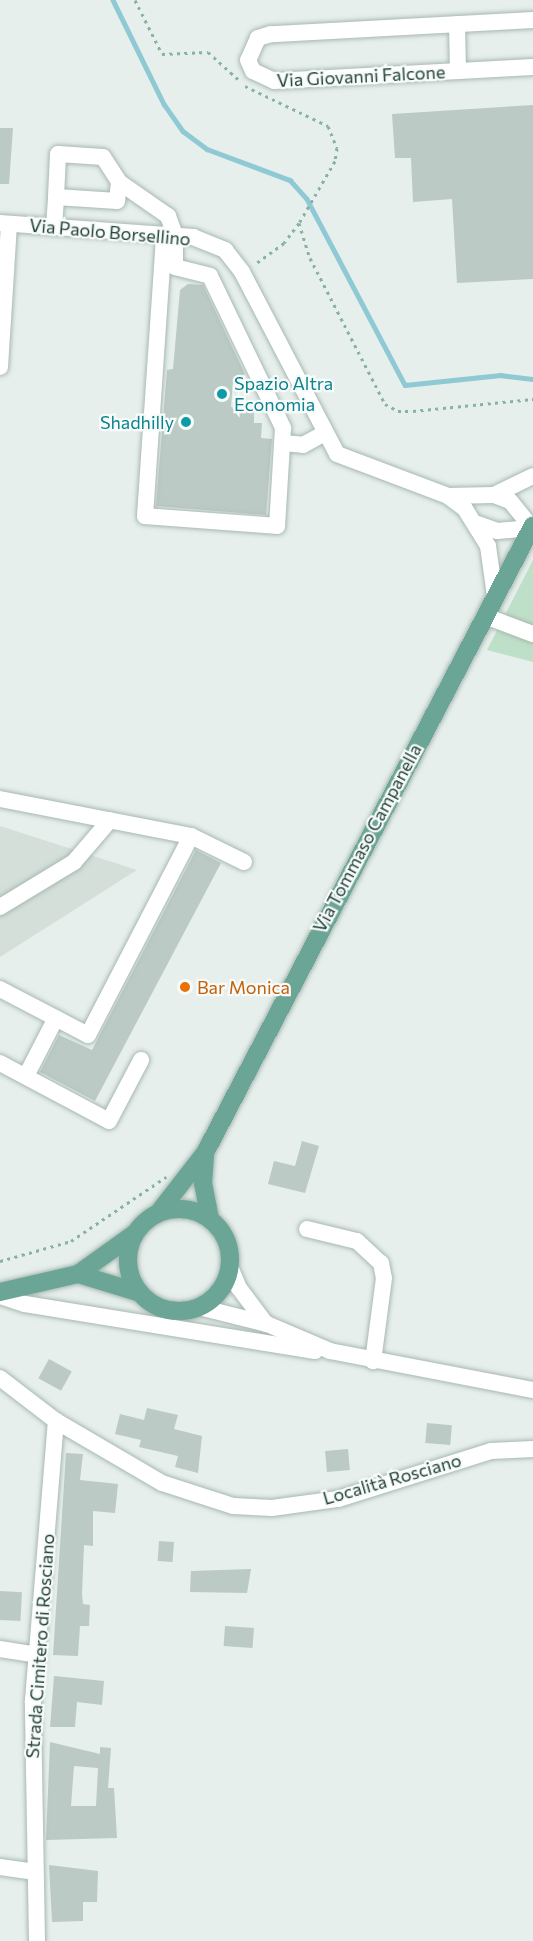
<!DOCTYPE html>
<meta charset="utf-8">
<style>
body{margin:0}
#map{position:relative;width:533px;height:1941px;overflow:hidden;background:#e6efeb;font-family:Commissioner,sans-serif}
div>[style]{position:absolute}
.built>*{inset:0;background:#d4dfda}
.green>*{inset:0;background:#bfe0c8}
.stream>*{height:4.5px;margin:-2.25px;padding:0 2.25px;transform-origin:2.25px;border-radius:2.25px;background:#8ec9d4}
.building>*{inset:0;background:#bbcac4;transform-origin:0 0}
.path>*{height:3px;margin-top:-1.5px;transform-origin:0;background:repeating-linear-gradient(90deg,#86b3a5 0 3px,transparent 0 7.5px)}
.roads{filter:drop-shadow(0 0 2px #a8b8b2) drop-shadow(0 0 2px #a8b8b2)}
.minor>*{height:16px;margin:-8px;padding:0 8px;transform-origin:8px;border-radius:8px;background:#fff}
.major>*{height:18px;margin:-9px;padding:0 9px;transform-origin:9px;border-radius:9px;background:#6aa596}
.major>.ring{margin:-9px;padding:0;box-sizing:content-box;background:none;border:18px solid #6aa596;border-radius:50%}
.dots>*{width:16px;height:16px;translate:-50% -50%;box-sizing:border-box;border:3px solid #f7fbf9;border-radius:50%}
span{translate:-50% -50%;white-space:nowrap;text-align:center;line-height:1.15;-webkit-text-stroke:4.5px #f7fbf9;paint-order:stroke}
.street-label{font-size:18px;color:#24423a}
.culture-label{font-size:18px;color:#0d838f}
.left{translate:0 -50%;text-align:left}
.right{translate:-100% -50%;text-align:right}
.food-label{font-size:18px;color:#c56008}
</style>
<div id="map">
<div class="built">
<div style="clip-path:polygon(0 826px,137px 870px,0 957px)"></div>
</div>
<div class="green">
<div style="clip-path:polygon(533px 560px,533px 662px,487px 650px)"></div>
</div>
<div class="stream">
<div style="left:113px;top:0;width:116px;rotate:63.9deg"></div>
<div style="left:164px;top:104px;width:33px;rotate:55deg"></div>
<div style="left:183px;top:131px;width:30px;rotate:37deg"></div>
<div style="left:207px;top:149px;width:89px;rotate:20.5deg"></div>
<div style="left:290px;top:180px;width:25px;rotate:48deg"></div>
<div style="left:307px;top:199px;width:210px;rotate:62.2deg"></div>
<div style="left:405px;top:385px;width:96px;rotate:-6deg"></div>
<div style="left:500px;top:375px;width:33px;rotate:7deg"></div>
</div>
<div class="building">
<div style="clip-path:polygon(533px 105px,533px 279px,457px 283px,452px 199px,413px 202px,411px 158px,395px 158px,392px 114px)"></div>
<div style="clip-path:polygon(0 128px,13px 128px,9px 184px,0 184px)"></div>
<div style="clip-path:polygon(188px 284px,203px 285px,245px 374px,233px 380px,231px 407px,254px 409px,254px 423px,262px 423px,261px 438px,272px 439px,266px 515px,156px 506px,167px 370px,173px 369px,180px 290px)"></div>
<div style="clip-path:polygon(196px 850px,221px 863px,95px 1101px,40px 1072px,59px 1035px,92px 1050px)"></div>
<div style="clip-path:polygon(302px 1141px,319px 1146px,305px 1193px,268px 1184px,274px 1161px,295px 1166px)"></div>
<div style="left:49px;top:1359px;width:26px;height:22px;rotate:29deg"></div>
<div style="clip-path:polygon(147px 1408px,178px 1415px,174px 1429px,202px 1436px,198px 1473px,175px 1467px,178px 1456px,139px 1447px,141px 1440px,115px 1434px,120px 1414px,144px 1420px)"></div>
<div style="left:427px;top:1423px;width:25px;height:20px;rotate:5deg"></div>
<div style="left:348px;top:1449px;width:21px;height:23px;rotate:85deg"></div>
<div style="clip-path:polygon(66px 1453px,83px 1454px,80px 1480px,118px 1484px,115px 1513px,93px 1511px,93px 1546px,84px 1545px,82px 1594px,83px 1604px,90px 1605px,89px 1626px,80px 1626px,78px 1656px,53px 1655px)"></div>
<div style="left:159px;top:1541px;width:15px;height:20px;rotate:4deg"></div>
<div style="clip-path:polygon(251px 1569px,247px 1593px,190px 1592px,191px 1571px)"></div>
<div style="left:0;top:1591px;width:22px;height:29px;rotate:3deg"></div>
<div style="left:225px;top:1626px;width:29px;height:20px;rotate:4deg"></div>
<div style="clip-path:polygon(54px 1676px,104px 1681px,102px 1705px,77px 1702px,75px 1727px,50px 1727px)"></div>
<div style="clip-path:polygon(evenodd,50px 1742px,100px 1754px,100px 1747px,111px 1748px,108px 1788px,114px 1788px,117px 1838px,46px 1840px,50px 1742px,74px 1766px,98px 1768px,96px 1806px,71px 1806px,74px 1766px)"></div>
<div style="clip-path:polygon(49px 1865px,98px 1871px,97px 1902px,83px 1902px,83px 1921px,52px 1922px)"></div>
</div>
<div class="path">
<div style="left:135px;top:0;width:60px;rotate:63.4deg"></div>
<div style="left:162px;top:54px;width:46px;rotate:-2.5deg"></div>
<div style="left:208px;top:52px;width:43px;rotate:42.2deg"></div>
<div style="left:245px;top:86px;width:92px;rotate:25.7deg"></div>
<div style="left:328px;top:126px;width:24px;rotate:68deg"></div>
<div style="left:337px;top:148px;width:13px;rotate:99deg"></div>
<div style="left:335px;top:161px;width:72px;rotate:120.1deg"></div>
<div style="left:299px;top:223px;width:25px;rotate:127deg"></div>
<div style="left:284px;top:243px;width:37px;rotate:144deg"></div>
<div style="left:299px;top:223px;width:37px;rotate:73deg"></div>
<div style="left:310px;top:258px;width:164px;rotate:62.8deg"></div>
<div style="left:385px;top:404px;width:15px;rotate:28deg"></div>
<div style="left:398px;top:411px;width:15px"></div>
<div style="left:413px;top:411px;width:121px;rotate:-5.7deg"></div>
<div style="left:0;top:1261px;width:74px;rotate:-15.7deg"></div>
<div style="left:71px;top:1241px;width:115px;rotate:-34deg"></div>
</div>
<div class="roads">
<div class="minor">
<div style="left:533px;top:20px;width:262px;rotate:176.9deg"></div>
<div style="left:271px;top:34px;width:14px;rotate:163deg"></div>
<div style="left:258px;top:38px;width:24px;rotate:114deg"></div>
<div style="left:248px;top:60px;width:12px;rotate:66deg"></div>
<div style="left:253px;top:71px;width:23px;rotate:25deg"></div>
<div style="left:274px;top:81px;width:259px;rotate:-3.1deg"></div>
<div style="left:457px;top:24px;width:47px;rotate:88.8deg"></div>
<div style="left:58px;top:154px;width:45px;rotate:3.8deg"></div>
<div style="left:103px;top:157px;width:30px;rotate:57deg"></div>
<div style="left:119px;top:182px;width:19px;rotate:96deg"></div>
<div style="left:117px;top:201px;width:61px;rotate:-176.2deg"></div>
<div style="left:56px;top:197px;width:43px;rotate:-87.3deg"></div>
<div style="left:119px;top:182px;width:60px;rotate:34.8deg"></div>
<div style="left:168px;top:216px;width:20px;rotate:70deg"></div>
<div style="left:175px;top:235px;width:32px;rotate:90deg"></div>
<div style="left:175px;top:267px;width:36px;rotate:14deg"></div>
<div style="left:210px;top:276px;width:169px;rotate:64.3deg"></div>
<div style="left:283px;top:428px;width:98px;rotate:93.5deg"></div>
<div style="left:277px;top:526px;width:132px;rotate:-175.7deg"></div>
<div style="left:145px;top:516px;width:282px;rotate:-86.1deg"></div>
<div style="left:0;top:223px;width:194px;rotate:4.1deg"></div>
<div style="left:193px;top:237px;width:35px;rotate:22deg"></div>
<div style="left:225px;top:250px;width:28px;rotate:52deg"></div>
<div style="left:242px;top:272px;width:205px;rotate:62.4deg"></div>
<div style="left:337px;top:454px;width:119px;rotate:20.7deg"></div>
<div style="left:448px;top:496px;width:21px;rotate:37deg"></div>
<div style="left:465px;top:509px;width:44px;rotate:58.1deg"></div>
<div style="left:488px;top:546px;width:50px;rotate:82deg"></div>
<div style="left:54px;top:227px;width:30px;rotate:-86deg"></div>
<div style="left:0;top:367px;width:143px;rotate:-86.4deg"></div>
<div style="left:282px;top:443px;width:21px;rotate:5deg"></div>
<div style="left:303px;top:445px;width:25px;rotate:-29deg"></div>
<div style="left:448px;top:496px;width:46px;rotate:-1.2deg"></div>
<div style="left:494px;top:495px;width:43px;rotate:-26deg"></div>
<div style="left:478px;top:524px;width:20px;rotate:20deg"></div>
<div style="left:497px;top:531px;width:35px;rotate:-5deg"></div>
<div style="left:532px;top:528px;width:35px;rotate:-129deg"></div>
<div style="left:510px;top:501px;width:17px;rotate:-159deg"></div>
<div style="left:485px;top:616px;width:51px;rotate:20.6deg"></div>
<div style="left:0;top:799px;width:195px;rotate:11deg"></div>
<div style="left:191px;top:836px;width:59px;rotate:26.1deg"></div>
<div style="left:0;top:907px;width:87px;rotate:-31.3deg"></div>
<div style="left:74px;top:862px;width:55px;rotate:-49.4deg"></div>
<div style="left:0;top:989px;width:99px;rotate:27.6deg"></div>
<div style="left:88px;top:1035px;width:224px;rotate:-62.6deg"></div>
<div style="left:0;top:1063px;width:123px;rotate:28deg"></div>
<div style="left:109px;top:1121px;width:69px;rotate:-62.3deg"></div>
<div style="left:26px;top:1076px;width:65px;rotate:-62.7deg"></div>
<div style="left:307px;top:1229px;width:51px;rotate:13.5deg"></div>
<div style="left:357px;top:1241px;width:33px;rotate:43deg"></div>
<div style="left:381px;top:1263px;width:15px;rotate:79deg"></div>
<div style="left:384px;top:1278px;width:84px;rotate:97.5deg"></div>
<div style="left:230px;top:1267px;width:23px;rotate:67deg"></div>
<div style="left:239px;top:1288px;width:45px;rotate:53.1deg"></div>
<div style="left:0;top:1296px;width:26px;rotate:18deg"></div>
<div style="left:25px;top:1304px;width:294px;rotate:9.2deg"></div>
<div style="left:199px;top:1307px;width:70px;rotate:14deg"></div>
<div style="left:267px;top:1324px;width:69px;rotate:23.2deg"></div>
<div style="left:330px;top:1351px;width:207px;rotate:10.9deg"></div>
<div style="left:0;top:1378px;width:71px;rotate:37.5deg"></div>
<div style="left:56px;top:1421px;width:123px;rotate:30.3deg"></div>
<div style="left:162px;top:1483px;width:75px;rotate:17.9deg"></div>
<div style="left:233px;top:1506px;width:39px;rotate:3deg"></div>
<div style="left:272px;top:1508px;width:67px;rotate:-7.8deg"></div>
<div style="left:338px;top:1499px;width:160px;rotate:-17.4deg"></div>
<div style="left:491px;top:1451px;width:42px;rotate:-2.7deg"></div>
<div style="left:0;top:1649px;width:36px;rotate:9deg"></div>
<div style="left:0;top:1867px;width:34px;rotate:8deg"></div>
<div style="left:37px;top:1941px;width:241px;rotate:-91deg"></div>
<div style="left:33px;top:1700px;width:280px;rotate:-85.3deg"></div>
</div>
<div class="major">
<div style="left:205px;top:1155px;width:28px;rotate:94deg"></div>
<div style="left:203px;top:1183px;width:37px;rotate:79deg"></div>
<div class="ring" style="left:128px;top:1209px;width:84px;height:84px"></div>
<div style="left:159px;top:1212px;width:75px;rotate:-52.1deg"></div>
<div style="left:205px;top:1153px;width:708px;rotate:-62.42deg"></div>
<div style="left:78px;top:1274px;width:65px;rotate:17deg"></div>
<div style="left:0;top:1292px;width:80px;rotate:-13deg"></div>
<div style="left:78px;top:1274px;width:69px;rotate:-35.5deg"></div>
</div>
</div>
<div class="dots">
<div style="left:222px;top:394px;background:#0f9aa8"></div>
<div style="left:186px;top:422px;background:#0f9aa8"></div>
<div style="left:185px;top:987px;background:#e8710a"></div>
</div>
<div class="street-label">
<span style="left:361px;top:76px;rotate:-3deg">Via Giovanni Falcone</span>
<span style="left:110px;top:232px;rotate:5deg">Via Paolo Borsellino</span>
<span style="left:367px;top:838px;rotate:-62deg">Via Tommaso Campanella</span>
<span style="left:392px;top:1479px;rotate:-16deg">Località Rosciano</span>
<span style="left:40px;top:1646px;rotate:-86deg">Strada Cimitero di Rosciano</span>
</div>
<div class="culture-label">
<span class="left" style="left:234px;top:394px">Spazio Altra<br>Economia</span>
<span class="right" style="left:174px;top:422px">Shadhilly</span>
</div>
<div class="food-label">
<span class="left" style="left:197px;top:987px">Bar Monica</span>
</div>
</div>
